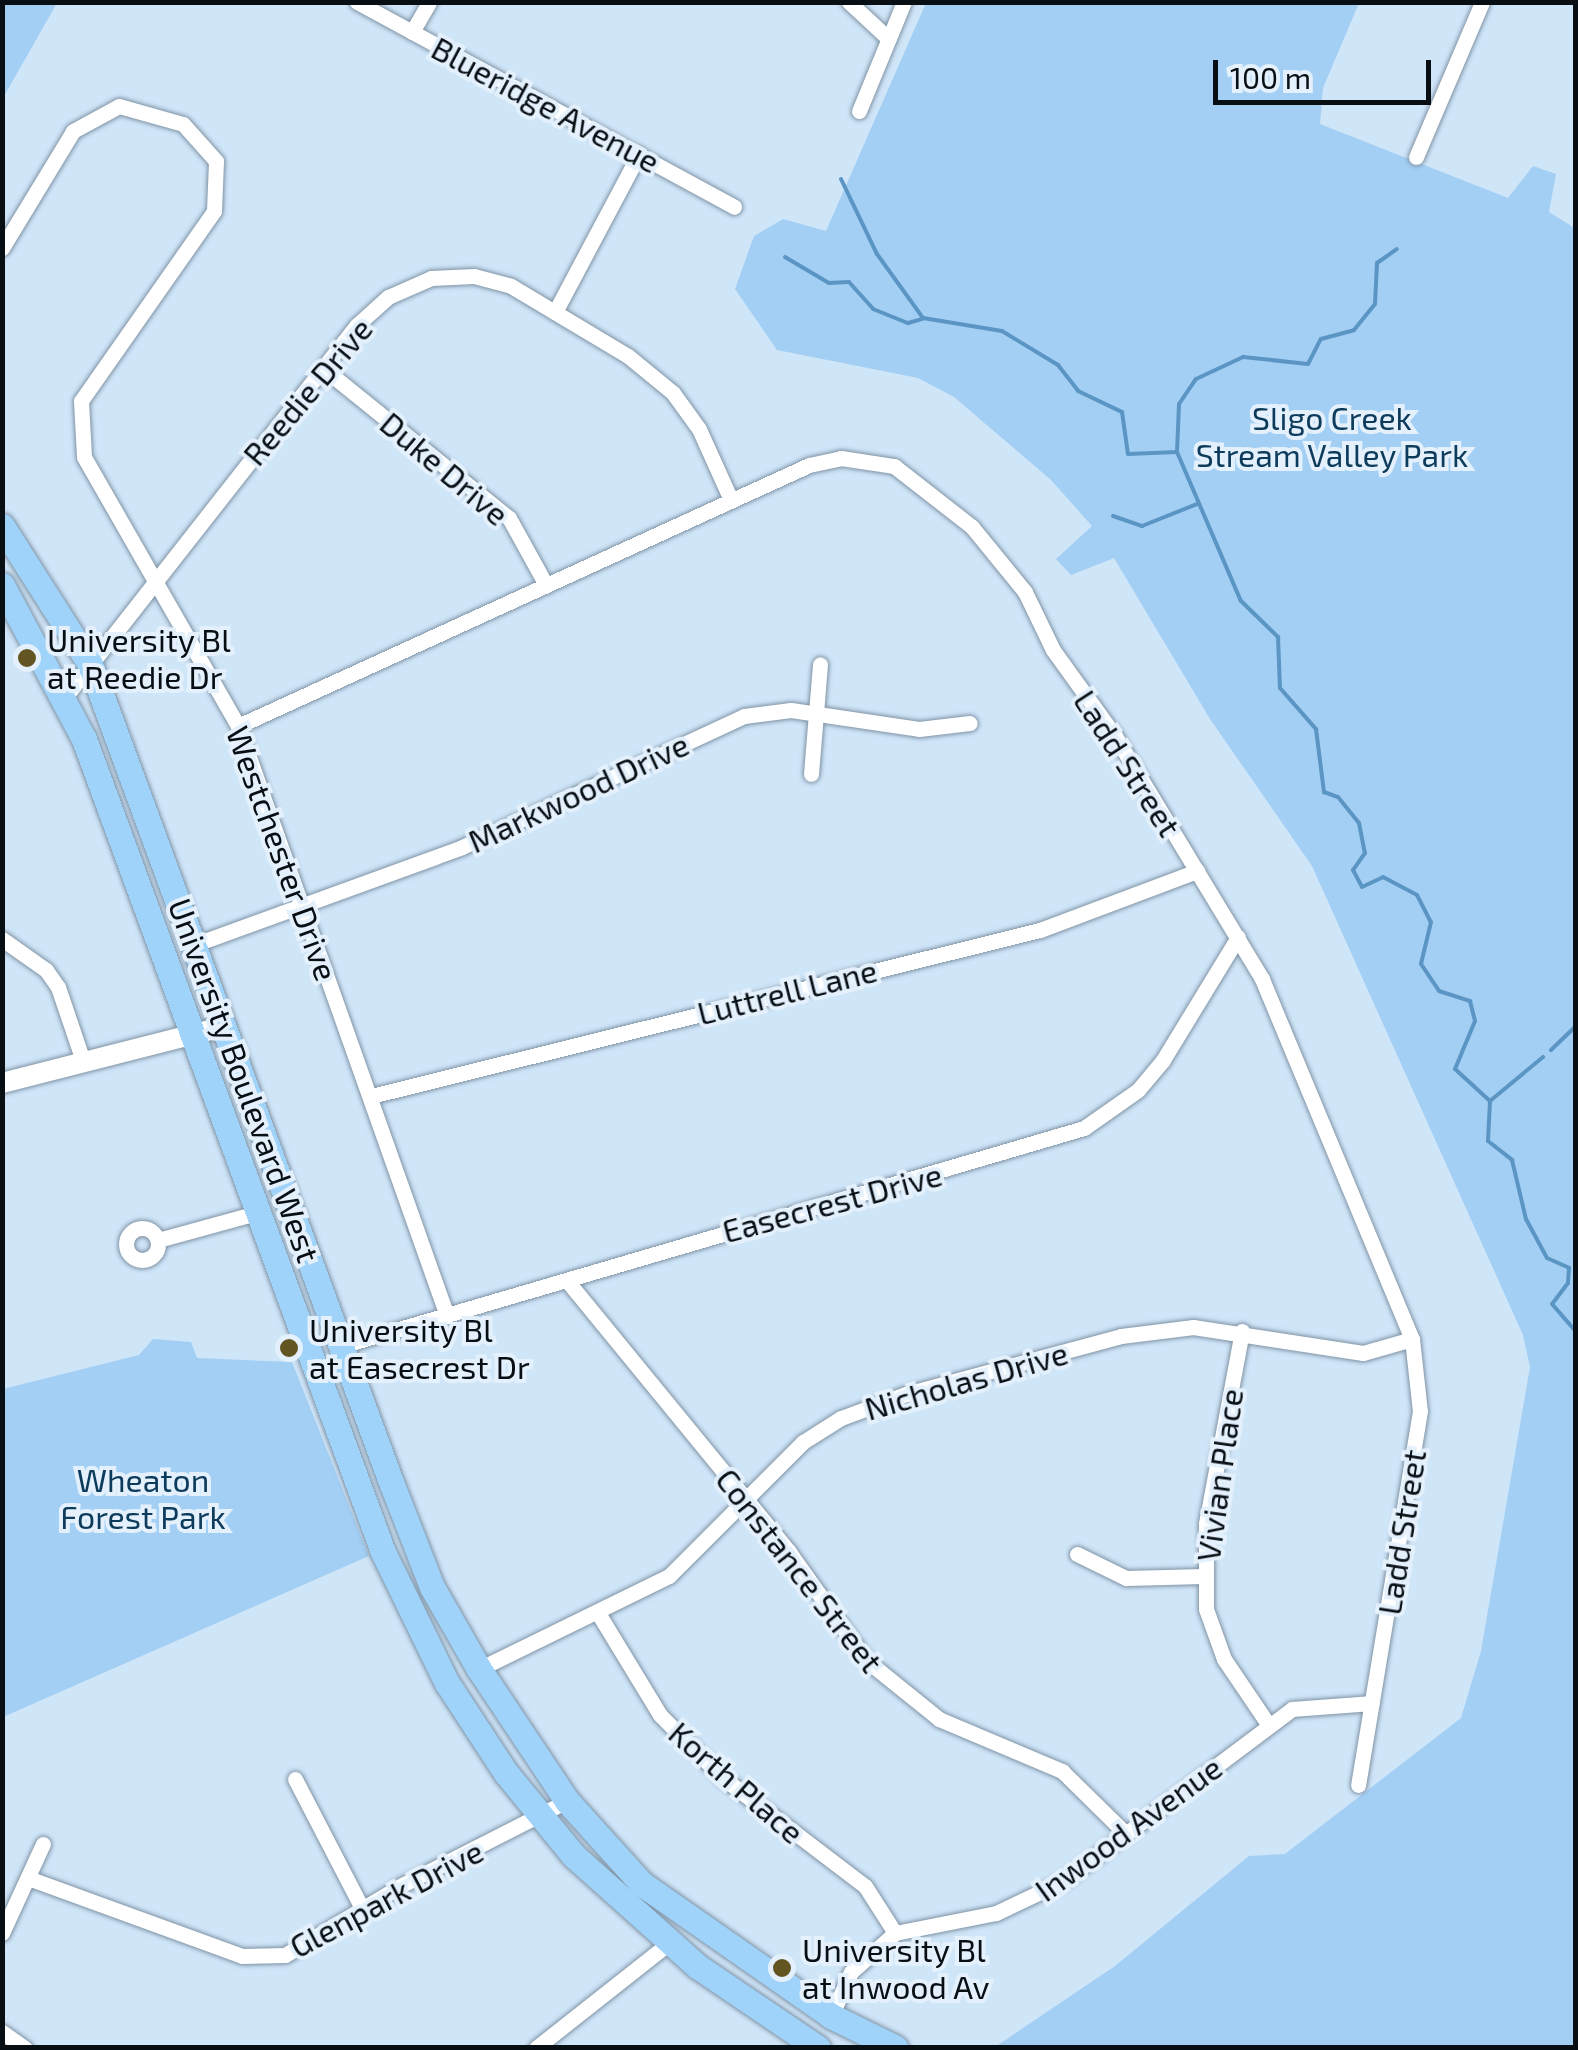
<!DOCTYPE html>
<style>
body{margin:0}
#map{position:relative;width:1578px;height:2050px;overflow:hidden;background:#cfe5f8;font-family:"Exo 2",sans-serif}
div>[style]{position:absolute}
.green>*{inset:0;background:#a3cff4}
.stream>*{height:4px;margin:-2px;padding:0 2px;transform-origin:2px;border-radius:2px;background:#5b95c4}
.roads{filter:drop-shadow(0 0 2px #8094a6) drop-shadow(0 0 2px #8094a6)}
.minor>*{height:15px;margin:-7.5px;padding:0 7.5px;transform-origin:7.5px;border-radius:7.5px;background:#fff}
.minor>.ring{margin:-7.5px;padding:0;box-sizing:content-box;background:none;border:15px solid #fff;border-radius:50%}
.tertiary>*{height:20px;margin:-10px;padding:0 10px;transform-origin:10px;border-radius:10px;background:#fff}
.primary>*{height:25px;margin:-12.5px;padding:0 12.5px;transform-origin:12.5px;border-radius:12.5px;background:#a0d3fa}
.dots>*{width:28px;height:28px;translate:-50% -50%;box-sizing:border-box;border:5px solid #e4f1fc;border-radius:50%}
span{translate:-50% -50%;white-space:nowrap;text-align:center;line-height:1.15;-webkit-text-stroke:8px #e4f1fc;paint-order:stroke}
.street-label{font-size:32px;color:#070e14}
.park-label{font-size:32px;color:#0d3b5b}
.poi-label{font-size:32px;color:#070e14}
.left{translate:0 -50%;text-align:left}
.frame{position:absolute;inset:0;border:5px solid #070e14;pointer-events:none}
.scale{position:absolute;left:1213px;top:60px;width:218px;height:45px;box-sizing:border-box;border:5px solid #070e14;border-top:0;padding-left:12px;font-size:30px;line-height:35px;white-space:nowrap;color:#070e14;-webkit-text-stroke:8px #e4f1fc;paint-order:stroke}
</style>
<div id="map">
<div class="green">
<div style="clip-path:polygon(3px 2px,57px 3px,3px 98px,2px 3px)"></div>
<div style="clip-path:polygon(926px 3px,1359px 3px,1323px 88px,1320px 124px,1508px 198px,1533px 166px,1556px 174px,1549px 212px,1576px 229px,1575px 2047px,995px 2047px,1115px 1966px,1249px 1856px,1285px 1854px,1461px 1718px,1481px 1651px,1530px 1367px,1523px 1335px,1312px 866px,1210px 719px,1114px 558px,1071px 575px,1056px 559px,1092px 526px,1051px 480px,954px 397px,918px 378px,777px 350px,735px 289px,754px 236px,783px 219px,826px 231px)"></div>
<div style="clip-path:polygon(153px 1339px,191px 1342px,197px 1358px,292px 1362px,369px 1556px,3px 1717px,3px 1389px,139px 1355px)"></div>
</div>
<div class="stream">
<div style="left:841px;top:179px;width:83px;rotate:64.4deg"></div>
<div style="left:877px;top:254px;width:79px;rotate:54.3deg"></div>
<div style="left:923px;top:318px;width:80px;rotate:9.3deg"></div>
<div style="left:1002px;top:331px;width:66px;rotate:31.3deg"></div>
<div style="left:1058px;top:365px;width:33px;rotate:52deg"></div>
<div style="left:1078px;top:391px;width:49px;rotate:25.5deg"></div>
<div style="left:1122px;top:412px;width:42px;rotate:81.9deg"></div>
<div style="left:1128px;top:454px;width:49px;rotate:-2.3deg"></div>
<div style="left:1177px;top:452px;width:162px;rotate:66.8deg"></div>
<div style="left:1241px;top:601px;width:52px;rotate:44.2deg"></div>
<div style="left:1278px;top:637px;width:51px;rotate:87.8deg"></div>
<div style="left:1280px;top:688px;width:55px;rotate:48.7deg"></div>
<div style="left:1316px;top:729px;width:64px;rotate:82.8deg"></div>
<div style="left:1324px;top:792px;width:15px;rotate:20deg"></div>
<div style="left:1338px;top:797px;width:33px;rotate:51deg"></div>
<div style="left:1359px;top:823px;width:31px;rotate:79deg"></div>
<div style="left:1365px;top:853px;width:21px;rotate:125deg"></div>
<div style="left:1353px;top:870px;width:19px;rotate:62deg"></div>
<div style="left:1362px;top:887px;width:23px;rotate:-25deg"></div>
<div style="left:1383px;top:877px;width:38px;rotate:28deg"></div>
<div style="left:1417px;top:895px;width:30px;rotate:63deg"></div>
<div style="left:1431px;top:922px;width:43px;rotate:103.4deg"></div>
<div style="left:1421px;top:964px;width:32px;rotate:56deg"></div>
<div style="left:1439px;top:991px;width:33px;rotate:18deg"></div>
<div style="left:1470px;top:1001px;width:21px;rotate:76deg"></div>
<div style="left:1475px;top:1021px;width:52px;rotate:112.6deg"></div>
<div style="left:1455px;top:1069px;width:47px;rotate:42.4deg"></div>
<div style="left:1490px;top:1101px;width:40px;rotate:92.9deg"></div>
<div style="left:1488px;top:1141px;width:31px;rotate:38deg"></div>
<div style="left:1512px;top:1160px;width:61px;rotate:76.7deg"></div>
<div style="left:1526px;top:1219px;width:44px;rotate:61.7deg"></div>
<div style="left:1547px;top:1258px;width:24px;rotate:24deg"></div>
<div style="left:1569px;top:1268px;width:15px;rotate:94deg"></div>
<div style="left:1568px;top:1283px;width:26px;rotate:127deg"></div>
<div style="left:1552px;top:1304px;width:37px;rotate:49deg"></div>
<div style="left:785px;top:257px;width:51px;rotate:30.6deg"></div>
<div style="left:829px;top:283px;width:20px;rotate:-3deg"></div>
<div style="left:849px;top:282px;width:36px;rotate:48deg"></div>
<div style="left:873px;top:309px;width:38px;rotate:22deg"></div>
<div style="left:908px;top:323px;width:15px;rotate:-16deg"></div>
<div style="left:1177px;top:452px;width:48px;rotate:-87.6deg"></div>
<div style="left:1179px;top:404px;width:30px;rotate:-56deg"></div>
<div style="left:1196px;top:379px;width:52px;rotate:-25.1deg"></div>
<div style="left:1243px;top:357px;width:65px;rotate:6.1deg"></div>
<div style="left:1308px;top:364px;width:28px;rotate:-63deg"></div>
<div style="left:1321px;top:339px;width:34px;rotate:-15deg"></div>
<div style="left:1354px;top:330px;width:33px;rotate:-51deg"></div>
<div style="left:1375px;top:304px;width:41px;rotate:-87.2deg"></div>
<div style="left:1377px;top:263px;width:24px;rotate:-35deg"></div>
<div style="left:1113px;top:516px;width:31px;rotate:19deg"></div>
<div style="left:1142px;top:526px;width:59px;rotate:-21.8deg"></div>
<div style="left:1551px;top:1050px;width:35px;rotate:-44deg"></div>
<div style="left:1490px;top:1101px;width:69px;rotate:-39.7deg"></div>
</div>
<div class="roads">
<div class="minor">
<div style="left:357px;top:2px;width:429px;rotate:28.5deg"></div>
<div style="left:849px;top:2px;width:54px;rotate:42.8deg"></div>
<div style="left:412px;top:32px;width:34px;rotate:-60deg"></div>
<div style="left:859px;top:111px;width:118px;rotate:-67.6deg"></div>
<div style="left:1416px;top:157px;width:168px;rotate:-66.9deg"></div>
<div style="left:2px;top:248px;width:137px;rotate:-58.7deg"></div>
<div style="left:73px;top:131px;width:52px;rotate:-28.5deg"></div>
<div style="left:119px;top:106px;width:66px;rotate:15.7deg"></div>
<div style="left:183px;top:124px;width:50px;rotate:48.3deg"></div>
<div style="left:216px;top:161px;width:50px;rotate:92.3deg"></div>
<div style="left:214px;top:211px;width:232px;rotate:125deg"></div>
<div style="left:81px;top:401px;width:56px;rotate:86.9deg"></div>
<div style="left:84px;top:457px;width:310px;rotate:60.2deg"></div>
<div style="left:238px;top:726px;width:626px;rotate:70.49deg"></div>
<div style="left:555px;top:312px;width:179px;rotate:-62deg"></div>
<div style="left:323px;top:368px;width:239px;rotate:38.9deg"></div>
<div style="left:509px;top:518px;width:77px;rotate:61.1deg"></div>
<div style="left:65px;top:697px;width:473px;rotate:-51.9deg"></div>
<div style="left:357px;top:325px;width:42px;rotate:-42.1deg"></div>
<div style="left:388px;top:297px;width:47px;rotate:-23.8deg"></div>
<div style="left:431px;top:278px;width:43px;rotate:-2.7deg"></div>
<div style="left:474px;top:276px;width:38px;rotate:15deg"></div>
<div style="left:511px;top:286px;width:136px;rotate:30.9deg"></div>
<div style="left:628px;top:356px;width:58px;rotate:39.4deg"></div>
<div style="left:673px;top:393px;width:44px;rotate:54.2deg"></div>
<div style="left:699px;top:429px;width:78px;rotate:65.7deg"></div>
<div style="left:238px;top:726px;width:628px;rotate:-24.56deg"></div>
<div style="left:809px;top:465px;width:33px;rotate:-12deg"></div>
<div style="left:841px;top:458px;width:54px;rotate:8.6deg"></div>
<div style="left:894px;top:466px;width:99px;rotate:38deg"></div>
<div style="left:972px;top:527px;width:84px;rotate:50.8deg"></div>
<div style="left:1025px;top:592px;width:64px;rotate:64.2deg"></div>
<div style="left:1053px;top:650px;width:106px;rotate:54.2deg"></div>
<div style="left:1115px;top:736px;width:284px;rotate:58.8deg"></div>
<div style="left:1262px;top:979px;width:390px;rotate:67.4deg"></div>
<div style="left:1412px;top:1339px;width:72px;rotate:83.7deg"></div>
<div style="left:1420px;top:1411px;width:379px;rotate:99.4deg"></div>
<div style="left:811px;top:774px;width:110px;rotate:-85.3deg"></div>
<div style="left:2px;top:939px;width:54px;rotate:35.2deg"></div>
<div style="left:46px;top:970px;width:21px;rotate:55deg"></div>
<div style="left:58px;top:987px;width:78px;rotate:71.3deg"></div>
<div style="left:196px;top:944px;width:283px;rotate:-20deg"></div>
<div style="left:462px;top:847px;width:311px;rotate:-24.9deg"></div>
<div style="left:744px;top:716px;width:47px;rotate:-7.3deg"></div>
<div style="left:791px;top:710px;width:129px;rotate:8.4deg"></div>
<div style="left:919px;top:729px;width:51px;rotate:-6.7deg"></div>
<div style="left:371px;top:1096px;width:689px;rotate:-13.94deg"></div>
<div style="left:1040px;top:930px;width:168px;rotate:-20.6deg"></div>
<div class="ring" style="left:126px;top:1228px;width:17px;height:17px"></div>
<div style="left:158px;top:1240px;width:103px;rotate:-15.3deg"></div>
<div style="left:569px;top:1283px;width:348px;rotate:50.7deg"></div>
<div style="left:789px;top:1552px;width:133px;rotate:54.5deg"></div>
<div style="left:866px;top:1660px;width:94px;rotate:38.9deg"></div>
<div style="left:939px;top:1719px;width:134px;rotate:22.9deg"></div>
<div style="left:1062px;top:1771px;width:90px;rotate:44.5deg"></div>
<div style="left:1242px;top:1331px;width:196px;rotate:100.6deg"></div>
<div style="left:1206px;top:1524px;width:85px;rotate:90deg"></div>
<div style="left:1206px;top:1609px;width:53px;rotate:70.2deg"></div>
<div style="left:1224px;top:1659px;width:78px;rotate:55.9deg"></div>
<div style="left:341px;top:1346px;width:774px;rotate:-16.35deg"></div>
<div style="left:1084px;top:1128px;width:66px;rotate:-35.1deg"></div>
<div style="left:1138px;top:1090px;width:39px;rotate:-50deg"></div>
<div style="left:1163px;top:1060px;width:144px;rotate:-58.6deg"></div>
<div style="left:1077px;top:1554px;width:55px;rotate:26.1deg"></div>
<div style="left:1126px;top:1578px;width:78px;rotate:-1.5deg"></div>
<div style="left:598px;top:1613px;width:119px;rotate:58.7deg"></div>
<div style="left:660px;top:1715px;width:89px;rotate:45deg"></div>
<div style="left:723px;top:1778px;width:178px;rotate:37.3deg"></div>
<div style="left:865px;top:1886px;width:56px;rotate:57.4deg"></div>
<div style="left:479px;top:1669px;width:212px;rotate:-26.1deg"></div>
<div style="left:669px;top:1576px;width:190px;rotate:-45deg"></div>
<div style="left:803px;top:1442px;width:45px;rotate:-32.3deg"></div>
<div style="left:841px;top:1418px;width:69px;rotate:-20.3deg"></div>
<div style="left:906px;top:1394px;width:223px;rotate:-15.1deg"></div>
<div style="left:1121px;top:1336px;width:73px;rotate:-7.1deg"></div>
<div style="left:1193px;top:1327px;width:172px;rotate:8.7deg"></div>
<div style="left:1363px;top:1353px;width:51px;rotate:-15.9deg"></div>
<div style="left:295px;top:1779px;width:145px;rotate:62.6deg"></div>
<div style="left:28px;top:1878px;width:228px;rotate:20deg"></div>
<div style="left:242px;top:1956px;width:43px;rotate:-1.3deg"></div>
<div style="left:285px;top:1955px;width:136px;rotate:-30.9deg"></div>
<div style="left:402px;top:1885px;width:185px;rotate:-27deg"></div>
<div style="left:2px;top:1933px;width:98px;rotate:-65.3deg"></div>
<div style="left:831px;top:2016px;width:48px;rotate:-65.6deg"></div>
<div style="left:851px;top:1972px;width:59px;rotate:-41.6deg"></div>
<div style="left:895px;top:1933px;width:103px;rotate:-11.2deg"></div>
<div style="left:996px;top:1913px;width:74px;rotate:-25.5deg"></div>
<div style="left:1063px;top:1881px;width:286px;rotate:-36.9deg"></div>
<div style="left:1292px;top:1709px;width:80px;rotate:-4.3deg"></div>
<div style="left:2px;top:2032px;width:28px;rotate:35deg"></div>
<div style="left:536px;top:2048px;width:169px;rotate:-38.3deg"></div>
</div>
<div class="tertiary">
<div style="left:2px;top:1083px;width:230px;rotate:-14.3deg"></div>
</div>
<div class="primary">
<div style="left:2px;top:526px;width:164px;rotate:57.5deg"></div>
<div style="left:90px;top:664px;width:872px;rotate:69.8deg"></div>
<div style="left:391px;top:1482px;width:113px;rotate:68.7deg"></div>
<div style="left:432px;top:1587px;width:95px;rotate:60.2deg"></div>
<div style="left:479px;top:1669px;width:159px;rotate:56.3deg"></div>
<div style="left:567px;top:1801px;width:112px;rotate:47.9deg"></div>
<div style="left:642px;top:1884px;width:231px;rotate:34.9deg"></div>
<div style="left:831px;top:2016px;width:72px;rotate:26.2deg"></div>
<div style="left:2px;top:585px;width:174px;rotate:62deg"></div>
<div style="left:84px;top:739px;width:866px;rotate:69.81deg"></div>
<div style="left:383px;top:1552px;width:146px;rotate:64deg"></div>
<div style="left:447px;top:1683px;width:108px;rotate:56.8deg"></div>
<div style="left:506px;top:1773px;width:106px;rotate:50.7deg"></div>
<div style="left:573px;top:1855px;width:166px;rotate:41.8deg"></div>
<div style="left:697px;top:1966px;width:146px;rotate:34.1deg"></div>
</div>
</div>
<div class="dots">
<div style="left:27px;top:658px;background:#635522"></div>
<div style="left:289px;top:1348px;background:#635522"></div>
<div style="left:782px;top:1968px;background:#635522"></div>
</div>
<div class="street-label">
<span style="left:546px;top:104px;rotate:28deg">Blueridge Avenue</span>
<span style="left:307px;top:391px;rotate:-50deg">Reedie Drive</span>
<span style="left:445px;top:468px;rotate:40deg">Duke Drive</span>
<span style="left:1128px;top:763px;rotate:57deg">Ladd Street</span>
<span style="left:578px;top:792px;rotate:-25deg">Markwood Drive</span>
<span style="left:283px;top:853px;rotate:70deg">Westchester Drive</span>
<span style="left:787px;top:991px;rotate:-14deg">Luttrell Lane</span>
<span style="left:245px;top:1080px;rotate:70deg">University Boulevard West</span>
<span style="left:832px;top:1202px;rotate:-15deg">Easecrest Drive</span>
<span style="left:966px;top:1380px;rotate:-16deg">Nicholas Drive</span>
<span style="left:1219px;top:1475px;rotate:-82deg">Vivian Place</span>
<span style="left:1401px;top:1532px;rotate:-81deg">Ladd Street</span>
<span style="left:800px;top:1570px;rotate:52deg">Constance Street</span>
<span style="left:737px;top:1782px;rotate:41deg">Korth Place</span>
<span style="left:1128px;top:1828px;rotate:-36deg">Inwood Avenue</span>
<span style="left:386px;top:1898px;rotate:-28deg">Glenpark Drive</span>
</div>
<div class="park-label">
<span style="left:1332px;top:436px">Sligo Creek<br>Stream Valley Park</span>
<span style="left:143px;top:1498px">Wheaton<br>Forest Park</span>
</div>
<div class="poi-label">
<span class="left" style="left:47px;top:658px">University Bl<br>at Reedie Dr</span>
<span class="left" style="left:309px;top:1348px">University Bl<br>at Easecrest Dr</span>
<span class="left" style="left:802px;top:1968px">University Bl<br>at Inwood Av</span>
</div>
<div class="frame"></div>
<div class="scale">100 m</div>
</div>
